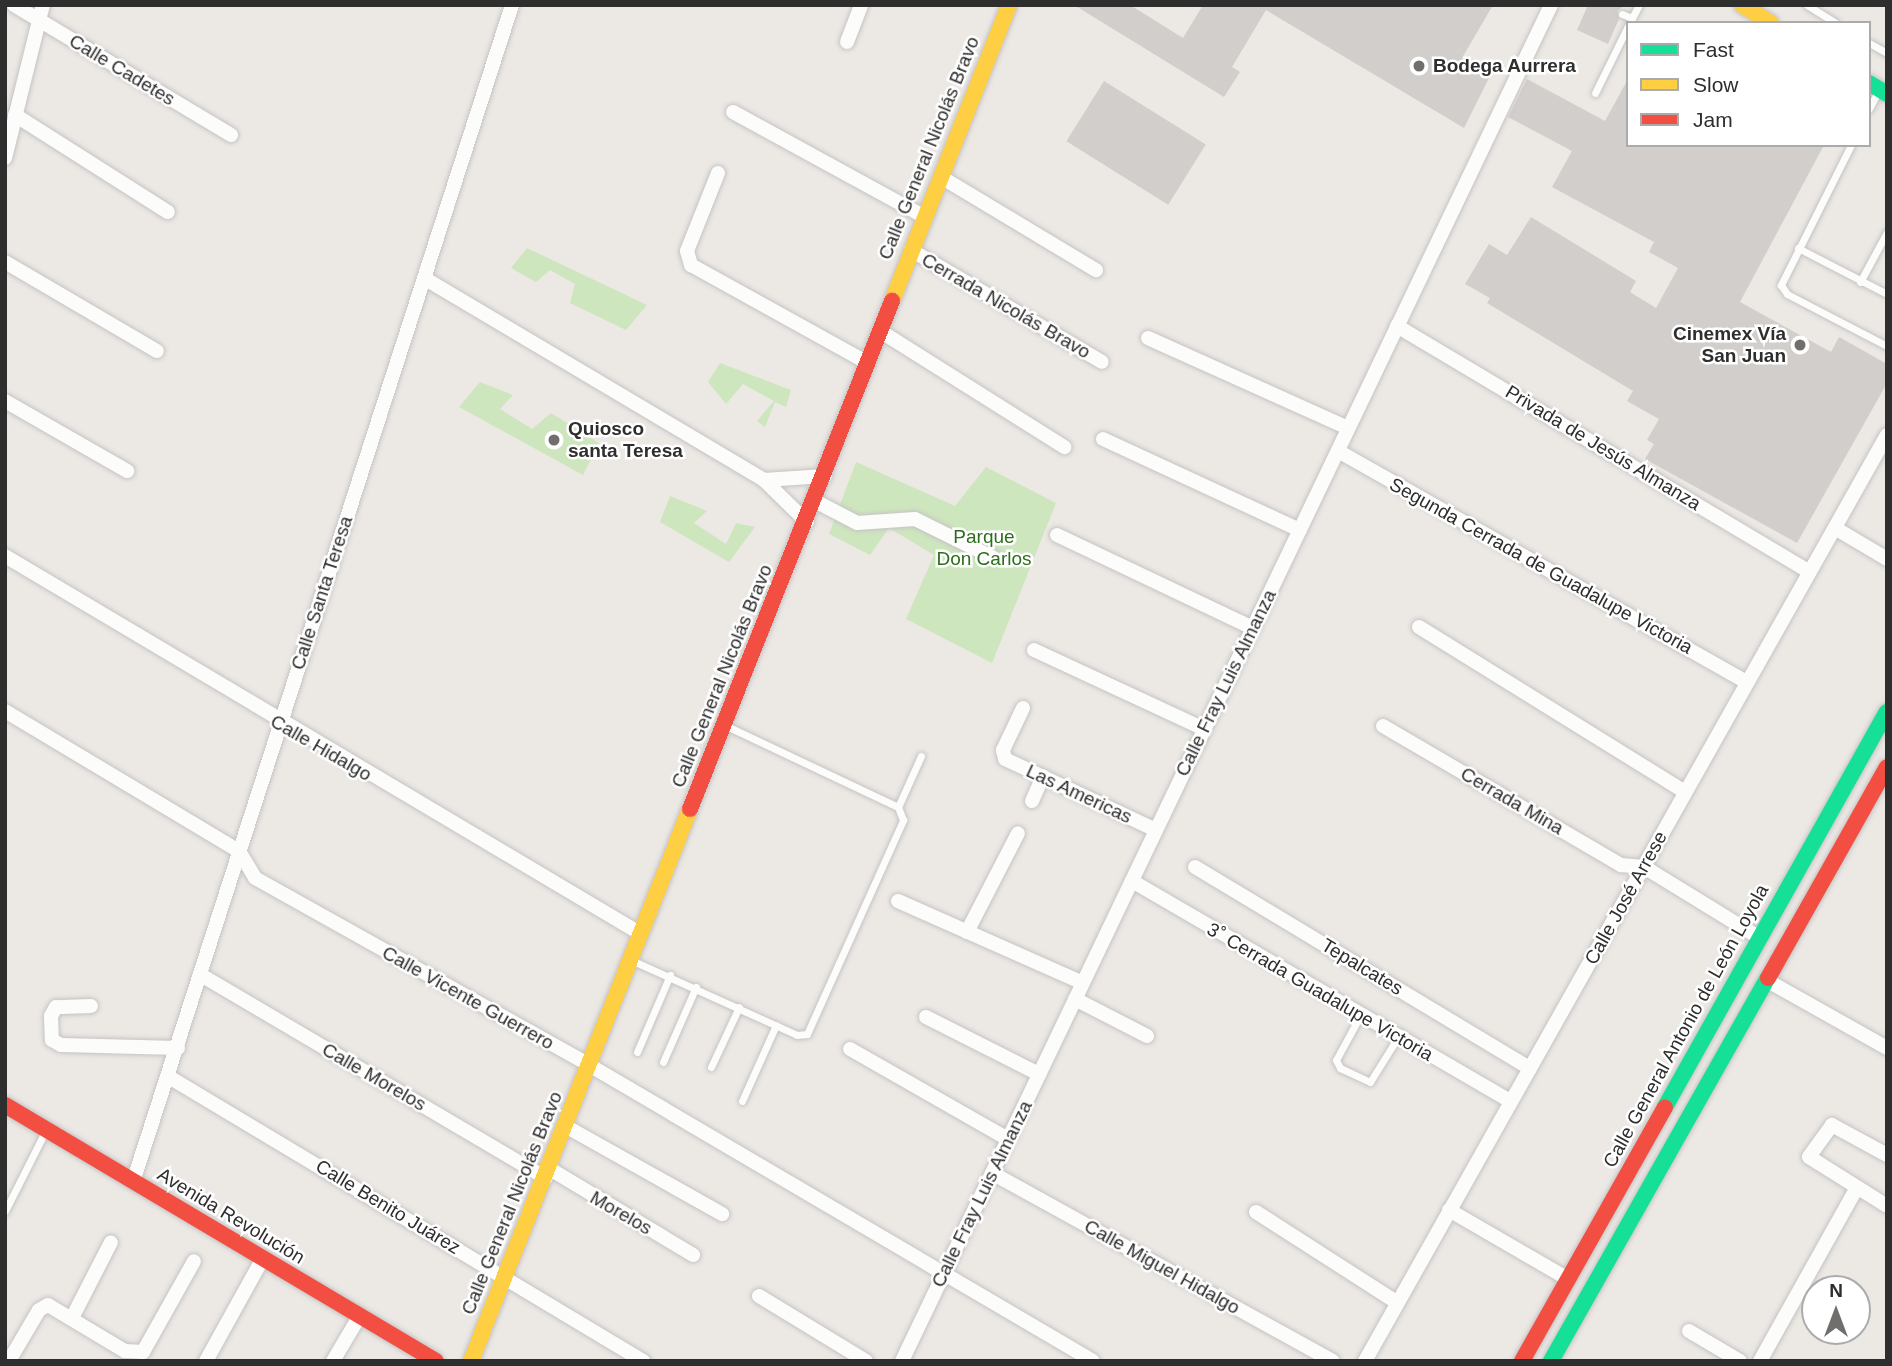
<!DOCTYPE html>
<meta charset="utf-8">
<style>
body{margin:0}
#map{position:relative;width:1892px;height:1366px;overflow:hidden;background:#ece8e4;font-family:Helvetica,sans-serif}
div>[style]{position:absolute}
.green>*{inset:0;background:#cee6be}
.building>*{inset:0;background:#d1cecb;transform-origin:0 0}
.roads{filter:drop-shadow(0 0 2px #c5c4c5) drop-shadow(0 0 2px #c5c4c5)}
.lane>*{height:7px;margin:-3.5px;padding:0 3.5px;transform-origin:3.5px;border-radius:3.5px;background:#fcfcfb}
.street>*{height:14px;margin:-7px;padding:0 7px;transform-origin:7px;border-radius:7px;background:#fcfcfb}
.fast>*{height:16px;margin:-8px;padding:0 8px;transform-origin:8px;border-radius:8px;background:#16e098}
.slow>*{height:16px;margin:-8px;padding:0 8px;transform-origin:8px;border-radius:8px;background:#ffcf43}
.jam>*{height:16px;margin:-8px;padding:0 8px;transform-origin:8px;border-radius:8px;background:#f24e42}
.dots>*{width:19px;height:19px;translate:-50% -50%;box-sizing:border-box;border:4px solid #fff;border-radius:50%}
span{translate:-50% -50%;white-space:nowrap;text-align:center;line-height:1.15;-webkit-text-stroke:5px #fff;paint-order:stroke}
.poi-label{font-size:19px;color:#2e2e2e;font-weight:700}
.left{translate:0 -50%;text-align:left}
.right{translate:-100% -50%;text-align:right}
.street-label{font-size:19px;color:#2e2e2e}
.park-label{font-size:19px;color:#2c6e1b}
.frame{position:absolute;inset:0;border:7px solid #2e2e2e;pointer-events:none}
.legend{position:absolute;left:1626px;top:21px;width:245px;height:126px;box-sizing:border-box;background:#fff;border:2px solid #ababab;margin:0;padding:9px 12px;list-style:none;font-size:21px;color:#2e2e2e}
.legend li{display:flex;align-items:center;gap:14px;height:35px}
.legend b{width:35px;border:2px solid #ababab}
.north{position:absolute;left:1801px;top:1275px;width:70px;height:70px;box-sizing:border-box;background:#fff;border:2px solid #ababab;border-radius:50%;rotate:0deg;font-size:19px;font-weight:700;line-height:28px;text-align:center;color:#2e2e2e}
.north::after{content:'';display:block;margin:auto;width:24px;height:32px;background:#706f6e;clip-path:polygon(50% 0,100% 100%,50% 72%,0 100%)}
</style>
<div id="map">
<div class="green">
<div style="clip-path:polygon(527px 248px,647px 305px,626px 330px,570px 303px,575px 284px,550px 270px,536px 282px,511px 268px)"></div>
<div style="clip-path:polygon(720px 363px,791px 390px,786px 407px,775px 402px,765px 427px,757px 421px,774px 401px,743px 384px,726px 404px,708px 382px)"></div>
<div style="clip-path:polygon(480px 382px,513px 395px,500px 409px,532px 429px,551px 413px,599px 443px,583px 475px,459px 407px)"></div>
<div style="clip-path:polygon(856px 462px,955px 506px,986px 467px,1056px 503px,992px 663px,906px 619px,934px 555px,889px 528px,870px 555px,829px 534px)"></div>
<div style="clip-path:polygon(670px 496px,707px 511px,694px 523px,726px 544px,736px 523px,755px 527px,729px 562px,660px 522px)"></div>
</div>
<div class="building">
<div style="clip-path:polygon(1074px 5px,1130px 5px,1183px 38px,1203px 5px,1493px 5px,1462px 58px,1491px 74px,1464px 128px,1266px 10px,1232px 67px,1240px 72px,1224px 97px)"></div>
<div style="clip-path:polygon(1588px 5px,1625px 5px,1617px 11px,1619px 19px,1608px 44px,1577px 30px)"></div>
<div style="clip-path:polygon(1527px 79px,1605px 121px,1628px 79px,1628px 145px,1824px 145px,1740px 302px,1831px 352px,1839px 337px,1887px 364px,1887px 383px,1797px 543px,1645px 459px,1654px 444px,1647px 440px,1659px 419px,1627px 401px,1633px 391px,1487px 303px,1490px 298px,1465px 284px,1489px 244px,1507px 255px,1531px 217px,1636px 281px,1630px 292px,1656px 308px,1678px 268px,1649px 252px,1654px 242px,1552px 187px,1572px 151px,1508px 117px)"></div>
<div style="left:1104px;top:81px;width:120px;height:71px;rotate:32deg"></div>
</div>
<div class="roads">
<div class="lane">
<div style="left:1807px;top:5px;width:34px;rotate:32deg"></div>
<div style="left:1622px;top:14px;width:11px;rotate:22deg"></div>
<div style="left:1632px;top:18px;width:15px;rotate:-62deg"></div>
<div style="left:1869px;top:43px;width:21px;rotate:29deg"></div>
<div style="left:1595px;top:93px;width:75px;rotate:-63.8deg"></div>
<div style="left:1869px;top:109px;width:20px;rotate:-63deg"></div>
<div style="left:1851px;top:145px;width:157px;rotate:116.6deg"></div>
<div style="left:1781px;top:285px;width:11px;rotate:56deg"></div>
<div style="left:1787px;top:294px;width:113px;rotate:27.5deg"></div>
<div style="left:1798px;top:248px;width:100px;rotate:27.3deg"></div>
<div style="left:1860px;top:282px;width:57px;rotate:-61.6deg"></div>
<div style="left:898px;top:807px;width:56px;rotate:-65.7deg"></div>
<div style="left:631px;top:960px;width:182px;rotate:24.3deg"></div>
<div style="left:797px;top:1035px;width:10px;rotate:-6deg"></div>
<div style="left:807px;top:1034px;width:235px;rotate:-65.8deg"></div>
<div style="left:903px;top:820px;width:14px;rotate:-111deg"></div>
<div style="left:898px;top:807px;width:189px;rotate:-154.7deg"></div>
<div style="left:1360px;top:1016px;width:50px;rotate:118.6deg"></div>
<div style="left:1336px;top:1060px;width:9px;rotate:63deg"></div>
<div style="left:1340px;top:1068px;width:33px;rotate:25deg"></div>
<div style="left:1370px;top:1082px;width:53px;rotate:-58.1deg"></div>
<div style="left:637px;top:1052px;width:84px;rotate:-66.8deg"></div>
<div style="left:663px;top:1062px;width:82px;rotate:-66.3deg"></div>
<div style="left:711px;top:1067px;width:66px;rotate:-65deg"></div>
<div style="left:742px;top:1101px;width:83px;rotate:-65.9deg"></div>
<div style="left:5px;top:1211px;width:91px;rotate:-63.2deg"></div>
</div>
<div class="street">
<div style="left:14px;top:5px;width:253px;rotate:30.9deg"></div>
<div style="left:847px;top:42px;width:40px;rotate:-69deg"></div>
<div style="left:733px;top:112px;width:219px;rotate:28.7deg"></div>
<div style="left:15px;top:115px;width:181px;rotate:32.4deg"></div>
<div style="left:5px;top:158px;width:158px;rotate:-76.1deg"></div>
<div style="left:718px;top:173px;width:84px;rotate:111.7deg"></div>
<div style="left:687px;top:251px;width:15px;rotate:74deg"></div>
<div style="left:691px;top:265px;width:202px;rotate:29deg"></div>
<div style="left:941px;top:177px;width:181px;rotate:31deg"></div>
<div style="left:911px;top:250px;width:221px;rotate:30.4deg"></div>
<div style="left:5px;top:262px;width:176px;rotate:30.4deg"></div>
<div style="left:424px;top:278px;width:395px;rotate:30.7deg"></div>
<div style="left:764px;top:480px;width:60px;rotate:44.3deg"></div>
<div style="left:1397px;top:326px;width:478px;rotate:30.8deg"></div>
<div style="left:880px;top:331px;width:218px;rotate:32.2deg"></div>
<div style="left:1148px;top:338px;width:219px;rotate:24.2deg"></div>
<div style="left:5px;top:401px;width:141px;rotate:29.8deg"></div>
<div style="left:1103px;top:439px;width:217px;rotate:24.8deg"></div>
<div style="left:1338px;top:451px;width:467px;rotate:29.5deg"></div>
<div style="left:764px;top:480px;width:61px;rotate:-3.8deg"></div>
<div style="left:815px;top:501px;width:47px;rotate:27.6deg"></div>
<div style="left:857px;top:523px;width:58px;rotate:-3.9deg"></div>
<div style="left:915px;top:519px;width:88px;rotate:26.3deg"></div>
<div style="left:1835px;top:528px;width:61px;rotate:30.8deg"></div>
<div style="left:1057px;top:535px;width:217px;rotate:25.4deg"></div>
<div style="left:5px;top:556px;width:740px;rotate:30.72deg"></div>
<div style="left:1419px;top:627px;width:311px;rotate:31.8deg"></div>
<div style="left:1034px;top:650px;width:187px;rotate:24.9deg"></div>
<div style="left:1023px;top:708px;width:47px;rotate:115.5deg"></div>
<div style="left:1003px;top:750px;width:9px;rotate:77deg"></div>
<div style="left:1005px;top:759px;width:167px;rotate:25.2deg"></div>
<div style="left:5px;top:711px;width:273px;rotate:30.9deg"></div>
<div style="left:239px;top:851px;width:31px;rotate:59deg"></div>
<div style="left:255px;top:878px;width:383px;rotate:29.2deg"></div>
<div style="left:589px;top:1065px;width:584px;rotate:30.43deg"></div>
<div style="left:1383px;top:726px;width:276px;rotate:30.3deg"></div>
<div style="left:1621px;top:865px;width:23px;rotate:5deg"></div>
<div style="left:1644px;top:867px;width:136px;rotate:31.5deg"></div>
<div style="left:1032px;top:801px;width:27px;rotate:-66deg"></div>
<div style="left:1195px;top:867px;width:391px;rotate:31deg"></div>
<div style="left:1132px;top:881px;width:437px;rotate:30.2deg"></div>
<div style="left:898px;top:901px;width:202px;rotate:23.9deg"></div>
<div style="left:967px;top:932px;width:111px;rotate:-62.7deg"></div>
<div style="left:201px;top:975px;width:400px;rotate:30.5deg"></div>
<div style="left:1768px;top:981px;width:137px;rotate:29.4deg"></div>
<div style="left:1075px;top:999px;width:81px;rotate:27.2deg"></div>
<div style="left:91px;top:1006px;width:35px;rotate:178deg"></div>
<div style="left:56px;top:1007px;width:10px;rotate:119deg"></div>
<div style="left:51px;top:1016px;width:24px;rotate:88deg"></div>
<div style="left:52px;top:1040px;width:10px;rotate:29deg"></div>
<div style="left:61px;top:1045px;width:117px;rotate:1.5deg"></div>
<div style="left:926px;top:1017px;width:127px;rotate:26.8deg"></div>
<div style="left:850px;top:1049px;width:182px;rotate:29.7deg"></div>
<div style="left:169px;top:1077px;width:553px;rotate:30.93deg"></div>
<div style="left:567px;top:1127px;width:178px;rotate:29.3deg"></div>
<div style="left:1887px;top:1155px;width:63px;rotate:-151.4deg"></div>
<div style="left:1832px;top:1125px;width:39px;rotate:126deg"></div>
<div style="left:1809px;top:1157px;width:92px;rotate:32.1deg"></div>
<div style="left:550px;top:1169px;width:167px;rotate:31deg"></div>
<div style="left:992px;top:1173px;width:389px;rotate:28.9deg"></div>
<div style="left:133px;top:1182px;width:1237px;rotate:-72.15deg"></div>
<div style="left:1449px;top:1210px;width:138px;rotate:30.1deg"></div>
<div style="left:1256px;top:1212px;width:166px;rotate:32.7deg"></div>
<div style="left:759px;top:1296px;width:125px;rotate:31.3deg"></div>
<div style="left:72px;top:1318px;width:85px;rotate:-62.8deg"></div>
<div style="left:1689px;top:1331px;width:59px;rotate:30.5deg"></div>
<div style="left:9px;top:1361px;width:59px;rotate:-59.5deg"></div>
<div style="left:39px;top:1310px;width:10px;rotate:-29deg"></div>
<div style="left:48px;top:1305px;width:90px;rotate:30.9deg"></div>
<div style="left:125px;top:1351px;width:18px;rotate:3deg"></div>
<div style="left:143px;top:1352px;width:104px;rotate:-60.7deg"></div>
<div style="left:206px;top:1361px;width:115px;rotate:-61deg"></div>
<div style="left:333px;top:1361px;width:51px;rotate:-59.4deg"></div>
<div style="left:902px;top:1361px;width:1503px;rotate:-64.42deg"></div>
<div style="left:1365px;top:1361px;width:1063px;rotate:-60.59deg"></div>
<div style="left:1760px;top:1361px;width:197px;rotate:-60.8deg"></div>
</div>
<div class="fast">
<div style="left:1869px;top:83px;width:21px;rotate:31deg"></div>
<div style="left:1665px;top:1107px;width:453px;rotate:-60.7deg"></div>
<div style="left:1551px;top:1361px;width:440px;rotate:-60.5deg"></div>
</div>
<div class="slow">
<div style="left:1742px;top:5px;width:34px;rotate:32deg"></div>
<div style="left:892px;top:301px;width:318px;rotate:-68.4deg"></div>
<div style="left:471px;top:1361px;width:594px;rotate:-68.36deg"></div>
</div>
<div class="jam">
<div style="left:690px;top:809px;width:547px;rotate:-68.32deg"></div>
<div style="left:1768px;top:978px;width:242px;rotate:-60.6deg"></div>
<div style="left:5px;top:1105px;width:501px;rotate:30.71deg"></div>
<div style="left:1522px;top:1361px;width:291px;rotate:-60.6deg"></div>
</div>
</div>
<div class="dots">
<div style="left:1419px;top:66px;background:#706f6e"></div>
<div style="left:1800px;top:345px;background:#706f6e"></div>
<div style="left:554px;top:440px;background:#706f6e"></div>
</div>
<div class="poi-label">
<span class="left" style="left:1433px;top:66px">Bodega Aurrera</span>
<span class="right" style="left:1786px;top:345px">Cinemex Vía<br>San Juan</span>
<span class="left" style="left:568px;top:440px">Quiosco<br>santa Teresa</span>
</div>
<div class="street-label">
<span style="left:122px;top:70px;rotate:31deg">Calle Cadetes</span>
<span style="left:929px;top:148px;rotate:-68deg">Calle General Nicolás Bravo</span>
<span style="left:1006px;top:306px;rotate:30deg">Cerrada Nicolás Bravo</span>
<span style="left:1603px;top:448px;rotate:31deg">Privada de Jesús Almanza</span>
<span style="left:1541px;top:566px;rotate:29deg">Segunda Cerrada de Guadalupe Victoria</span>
<span style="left:322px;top:593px;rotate:-72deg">Calle Santa Teresa</span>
<span style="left:722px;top:676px;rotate:-68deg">Calle General Nicolás Bravo</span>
<span style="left:1226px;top:683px;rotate:-64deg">Calle Fray Luis Almanza</span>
<span style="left:321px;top:748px;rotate:30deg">Calle Hidalgo</span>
<span style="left:1079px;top:794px;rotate:25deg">Las Americas</span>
<span style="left:1512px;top:801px;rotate:30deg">Cerrada Mina</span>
<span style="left:1626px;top:898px;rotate:-61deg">Calle José Arrese</span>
<span style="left:1362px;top:967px;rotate:31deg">Tepalcates</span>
<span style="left:1320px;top:992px;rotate:30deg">3˚ Cerrada Guadalupe Victoria</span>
<span style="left:468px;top:998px;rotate:29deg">Calle Vicente Guerrero</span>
<span style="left:1686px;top:1026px;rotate:-61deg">Calle General Antonio de León Loyola</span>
<span style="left:374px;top:1077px;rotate:30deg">Calle Morelos</span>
<span style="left:982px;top:1194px;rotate:-64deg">Calle Fray Luis Almanza</span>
<span style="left:512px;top:1203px;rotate:-68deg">Calle General Nicolás Bravo</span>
<span style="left:388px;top:1207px;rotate:31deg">Calle Benito Juárez</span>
<span style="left:621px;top:1213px;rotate:30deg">Morelos</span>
<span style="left:231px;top:1216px;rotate:31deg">Avenida Revolución</span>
<span style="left:1162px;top:1267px;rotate:29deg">Calle Miguel Hidalgo</span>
</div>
<div class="park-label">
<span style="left:984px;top:548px">Parque<br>Don Carlos</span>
</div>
<div class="frame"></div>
<ul class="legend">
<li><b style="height:9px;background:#16e098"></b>Fast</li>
<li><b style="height:9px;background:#ffcf43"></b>Slow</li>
<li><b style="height:9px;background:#f24e42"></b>Jam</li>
</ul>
<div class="north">N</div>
</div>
